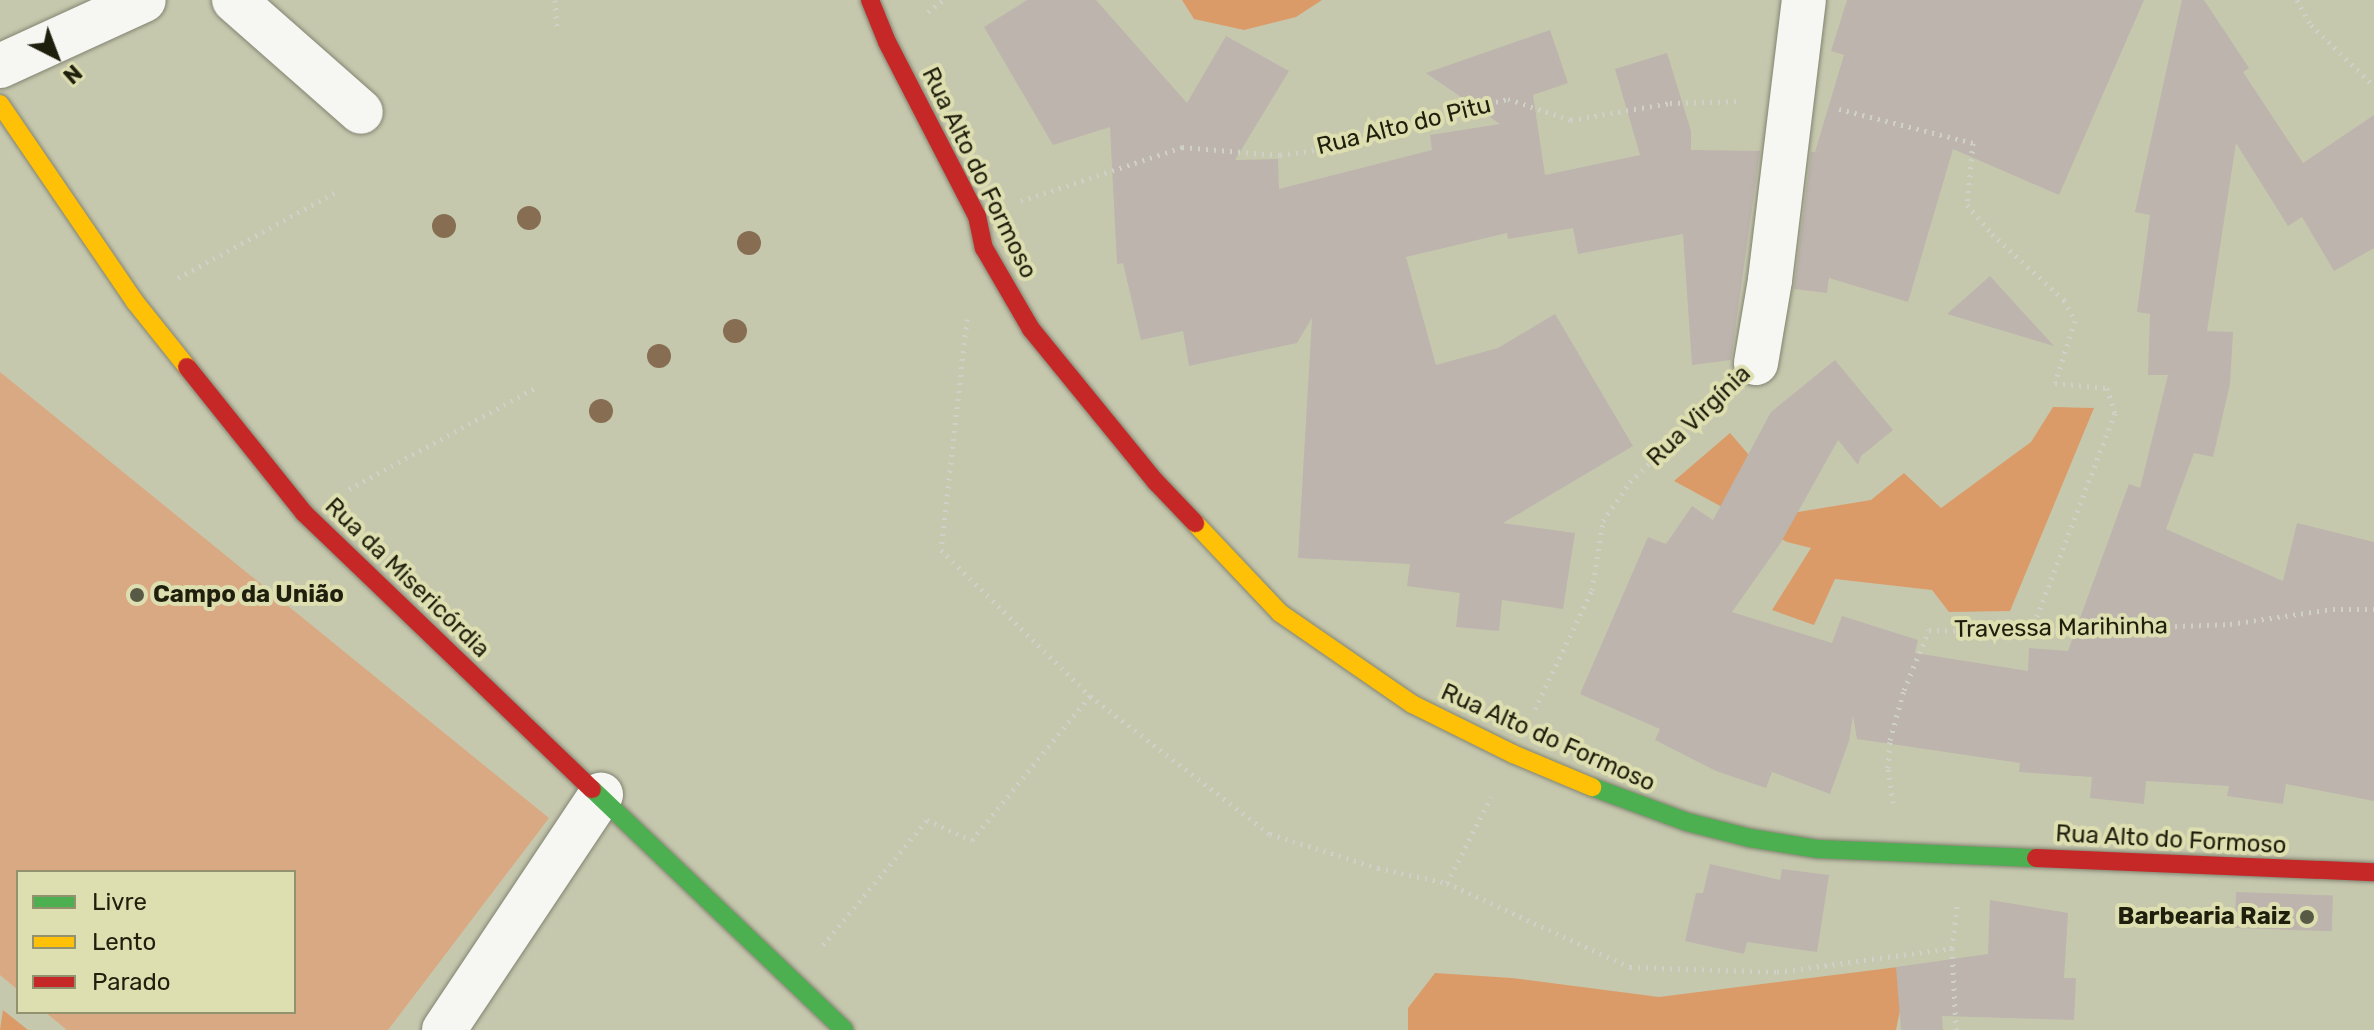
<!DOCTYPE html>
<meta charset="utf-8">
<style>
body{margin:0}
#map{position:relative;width:2374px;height:1030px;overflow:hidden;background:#c6c8ae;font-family:Rubik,sans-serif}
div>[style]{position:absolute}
.green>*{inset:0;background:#d9a983}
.forest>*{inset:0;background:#da9b68}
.building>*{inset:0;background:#bcb4ad;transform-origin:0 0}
.path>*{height:5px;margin-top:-2.5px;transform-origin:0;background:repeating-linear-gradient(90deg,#cfd0c8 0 2px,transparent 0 8px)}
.roads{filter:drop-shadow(0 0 2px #838471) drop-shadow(0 0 2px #838471)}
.street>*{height:44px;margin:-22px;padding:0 22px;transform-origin:22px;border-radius:22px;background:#f6f7f3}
.fast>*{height:18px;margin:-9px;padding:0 9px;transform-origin:9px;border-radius:9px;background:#4caf50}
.slow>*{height:18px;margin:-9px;padding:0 9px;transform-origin:9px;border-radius:9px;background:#ffc107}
.jam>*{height:18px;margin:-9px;padding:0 9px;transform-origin:9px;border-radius:9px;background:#c62828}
.trees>*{width:24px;height:24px;margin:-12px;border-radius:50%;background:#876e53}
.dots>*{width:22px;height:22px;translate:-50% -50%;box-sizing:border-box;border:4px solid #dedfb0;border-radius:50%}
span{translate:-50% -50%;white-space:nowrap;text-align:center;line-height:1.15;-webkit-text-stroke:8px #dedfb0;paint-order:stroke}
.street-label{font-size:24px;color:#1f1f0d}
.poi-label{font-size:24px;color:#1f1f0d;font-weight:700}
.left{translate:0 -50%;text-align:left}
.right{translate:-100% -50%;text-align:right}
.legend{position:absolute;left:16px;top:870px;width:280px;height:144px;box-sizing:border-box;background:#dedfb0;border:2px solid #92926f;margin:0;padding:10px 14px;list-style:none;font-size:24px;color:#1f1f0d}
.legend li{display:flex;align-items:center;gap:16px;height:40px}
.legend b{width:40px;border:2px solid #92926f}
.north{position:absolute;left:16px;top:16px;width:80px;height:80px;-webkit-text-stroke:6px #dedfb0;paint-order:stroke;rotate:138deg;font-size:22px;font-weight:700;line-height:32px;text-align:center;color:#1f1f0d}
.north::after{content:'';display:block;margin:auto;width:28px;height:36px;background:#1f1f0d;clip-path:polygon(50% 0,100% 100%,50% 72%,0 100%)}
</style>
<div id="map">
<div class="green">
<div style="clip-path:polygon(0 372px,549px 818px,388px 1030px,67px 1030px,45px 1012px,294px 1012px,294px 872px,18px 872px,18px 990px,0 975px)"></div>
</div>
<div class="forest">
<div style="clip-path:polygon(1182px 0,1322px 0,1296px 17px,1244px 30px,1194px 19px)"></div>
<div style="clip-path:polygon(2053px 407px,2094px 408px,2010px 611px,1949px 612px,1932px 590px,1835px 579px,1814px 625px,1772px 610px,1811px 548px,1787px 542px,1674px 481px,1730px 433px,1798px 512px,1871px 500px,1904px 473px,1941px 508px,2031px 442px)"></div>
<div style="clip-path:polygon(1898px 967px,1902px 1001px,1896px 1030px,1408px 1030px,1408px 1008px,1435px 973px,1512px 978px,1659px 997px)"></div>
<div style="clip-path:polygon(3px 1010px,28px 1030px,0 1030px)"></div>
</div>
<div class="building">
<div style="clip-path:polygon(1027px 0,1096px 0,1187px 103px,1226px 36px,1289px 71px,1235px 160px,1278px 159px,1279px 189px,1432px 150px,1430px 135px,1500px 124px,1426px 73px,1550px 30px,1568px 83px,1533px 95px,1545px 175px,1640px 155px,1615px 69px,1667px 53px,1691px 131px,1691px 150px,1760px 151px,1731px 360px,1692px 365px,1683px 234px,1578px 254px,1573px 228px,1508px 239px,1507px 233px,1406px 257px,1436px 365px,1498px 348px,1555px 314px,1633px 446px,1503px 523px,1575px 533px,1563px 609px,1502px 600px,1499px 631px,1456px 627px,1460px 593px,1407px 586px,1410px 564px,1298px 558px,1312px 318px,1297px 343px,1189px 366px,1183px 331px,1141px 340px,1123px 263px,1117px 264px,1110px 127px,1053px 145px,984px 27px)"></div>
<div style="clip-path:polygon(1847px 0,2144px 0,2059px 195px,1953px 149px,1908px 302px,1829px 278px,1827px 293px,1794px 289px,1811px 152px,1815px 152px,1844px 55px,1831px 51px)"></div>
<div style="clip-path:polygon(2182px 0,2204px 0,2249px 68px,2243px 72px,2303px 163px,2374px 115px,2374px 248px,2334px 271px,2302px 217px,2288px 226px,2236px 143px,2207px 331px,2233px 332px,2230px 384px,2213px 457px,2194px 453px,2166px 529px,2283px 581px,2297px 523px,2374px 542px,2374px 801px,2286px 784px,2283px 804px,2227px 796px,2229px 786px,2146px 781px,2144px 804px,2090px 798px,2092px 777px,2019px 772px,2020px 763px,1857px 739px,1853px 715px,1849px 741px,1830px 794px,1772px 772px,1766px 788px,1716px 771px,1655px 740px,1660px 729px,1580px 694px,1648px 537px,1666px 544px,1692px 506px,1713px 520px,1771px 412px,1835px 360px,1893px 430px,1861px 456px,1858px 465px,1838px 440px,1780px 544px,1732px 612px,1832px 643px,1842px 616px,1918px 640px,1915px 653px,2028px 671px,2029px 648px,2068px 651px,2129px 484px,2140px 488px,2168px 375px,2148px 375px,2150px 314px,2137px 312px,2150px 215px,2135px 212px)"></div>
<div style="clip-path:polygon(1990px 276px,2054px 346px,1947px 314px)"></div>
<div style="clip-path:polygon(1710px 864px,1780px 880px,1782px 869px,1829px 875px,1817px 952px,1747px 942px,1744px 954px,1685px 941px,1696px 893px,1703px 893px)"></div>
<div style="left:2236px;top:892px;width:97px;height:36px;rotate:2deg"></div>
<div style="clip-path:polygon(1990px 900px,2068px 913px,2064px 978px,2076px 978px,2074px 1020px,1942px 1016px,1943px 1030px,1901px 1030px,1896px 967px,1988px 954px)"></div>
</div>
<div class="path">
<div style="left:555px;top:0;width:27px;rotate:86deg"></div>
<div style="left:2297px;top:0;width:29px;rotate:61deg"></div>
<div style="left:2311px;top:25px;width:88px;rotate:44.1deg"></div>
<div style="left:928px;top:12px;width:19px;rotate:-39deg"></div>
<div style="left:1839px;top:109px;width:138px;rotate:14.2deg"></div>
<div style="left:1973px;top:143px;width:62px;rotate:95.5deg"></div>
<div style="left:1967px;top:205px;width:38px;rotate:49deg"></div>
<div style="left:1992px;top:234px;width:98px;rotate:42.5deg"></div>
<div style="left:2064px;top:300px;width:24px;rotate:62deg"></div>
<div style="left:2075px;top:321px;width:65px;rotate:107.9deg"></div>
<div style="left:2055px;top:383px;width:52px;rotate:5.5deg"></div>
<div style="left:2107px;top:388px;width:26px;rotate:72deg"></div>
<div style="left:2115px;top:413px;width:235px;rotate:111deg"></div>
<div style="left:1021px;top:201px;width:170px;rotate:-18.5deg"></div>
<div style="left:1182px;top:147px;width:98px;rotate:4.7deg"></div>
<div style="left:1280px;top:155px;width:68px;rotate:-8.5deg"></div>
<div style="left:1347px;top:145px;width:107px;rotate:-17.9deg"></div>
<div style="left:1449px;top:112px;width:60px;rotate:-12.4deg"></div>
<div style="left:1508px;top:99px;width:66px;rotate:18.4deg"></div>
<div style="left:1571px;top:120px;width:100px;rotate:-9.7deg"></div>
<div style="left:1670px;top:103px;width:72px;rotate:-1.6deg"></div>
<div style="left:178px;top:278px;width:178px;rotate:-28.6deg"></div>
<div style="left:967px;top:319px;width:232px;rotate:96.4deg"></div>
<div style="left:941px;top:550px;width:209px;rotate:44.4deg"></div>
<div style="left:1090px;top:696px;width:227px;rotate:37.5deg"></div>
<div style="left:1270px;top:834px;width:113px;rotate:17.5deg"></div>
<div style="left:1378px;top:868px;width:71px;rotate:12.3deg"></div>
<div style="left:1447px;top:883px;width:201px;rotate:24.7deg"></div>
<div style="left:1630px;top:967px;width:147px;rotate:1.9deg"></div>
<div style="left:1777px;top:972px;width:177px;rotate:-7.8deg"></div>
<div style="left:349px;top:489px;width:212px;rotate:-28.5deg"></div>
<div style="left:1535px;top:709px;width:132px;rotate:-64.4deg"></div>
<div style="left:1592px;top:590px;width:70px;rotate:-80.9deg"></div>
<div style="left:1603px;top:521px;width:47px;rotate:-55.3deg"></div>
<div style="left:1630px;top:482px;width:124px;rotate:-43.7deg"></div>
<div style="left:1893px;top:803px;width:35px;rotate:-98deg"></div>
<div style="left:1888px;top:768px;width:28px;rotate:-86deg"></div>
<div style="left:1890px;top:740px;width:52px;rotate:-74.4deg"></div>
<div style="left:1904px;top:690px;width:65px;rotate:-67.4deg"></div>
<div style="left:1929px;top:630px;width:102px;rotate:1.1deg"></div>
<div style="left:2031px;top:632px;width:199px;rotate:-2.3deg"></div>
<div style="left:2230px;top:624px;width:104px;rotate:-8.3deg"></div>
<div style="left:2333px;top:609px;width:41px"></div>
<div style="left:1447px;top:883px;width:97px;rotate:-62.9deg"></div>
<div style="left:823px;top:945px;width:163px;rotate:-50.2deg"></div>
<div style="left:927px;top:820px;width:49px;rotate:24deg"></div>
<div style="left:972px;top:840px;width:186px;rotate:-50.7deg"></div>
<div style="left:1956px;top:1030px;width:82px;rotate:-92.8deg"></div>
<div style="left:1952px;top:948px;width:42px;rotate:-83.2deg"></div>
</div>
<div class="roads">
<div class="street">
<div style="left:234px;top:0;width:169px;rotate:41.4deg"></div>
<div style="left:0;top:66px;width:158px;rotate:-24.6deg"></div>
<div style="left:1756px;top:363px;width:84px;rotate:-80.4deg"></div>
<div style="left:1770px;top:280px;width:282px;rotate:-83.1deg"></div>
<div style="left:444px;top:1030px;width:283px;rotate:-56.3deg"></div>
</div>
<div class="fast">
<div style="left:1592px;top:787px;width:101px;rotate:20.2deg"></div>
<div style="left:1687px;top:822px;width:65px;rotate:14.3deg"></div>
<div style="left:1750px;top:838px;width:69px;rotate:9.2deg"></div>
<div style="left:1818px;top:849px;width:218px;rotate:2.4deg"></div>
<div style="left:592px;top:789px;width:349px;rotate:43.7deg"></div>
</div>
<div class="slow">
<div style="left:0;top:104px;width:240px;rotate:55.7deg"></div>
<div style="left:135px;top:302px;width:83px;rotate:51.3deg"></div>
<div style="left:1195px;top:523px;width:124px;rotate:46.6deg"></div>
<div style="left:1280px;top:613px;width:160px;rotate:34.6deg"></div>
<div style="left:1412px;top:704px;width:113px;rotate:26.3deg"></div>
<div style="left:1513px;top:754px;width:86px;rotate:22.7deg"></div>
</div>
<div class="jam">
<div style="left:870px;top:0;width:45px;rotate:68deg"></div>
<div style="left:887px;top:42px;width:196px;rotate:62.7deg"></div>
<div style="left:977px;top:216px;width:33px;rotate:78deg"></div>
<div style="left:984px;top:248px;width:94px;rotate:59.9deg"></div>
<div style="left:1031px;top:329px;width:198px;rotate:50.8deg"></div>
<div style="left:1156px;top:482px;width:57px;rotate:46.4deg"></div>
<div style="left:187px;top:367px;width:187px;rotate:51.3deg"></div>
<div style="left:304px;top:513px;width:399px;rotate:43.8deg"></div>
<div style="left:2036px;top:858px;width:338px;rotate:2.4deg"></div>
</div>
</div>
<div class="trees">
<div style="left:529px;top:218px"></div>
<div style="left:444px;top:226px"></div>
<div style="left:749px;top:243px"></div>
<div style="left:735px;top:331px"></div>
<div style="left:659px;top:356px"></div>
<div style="left:601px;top:411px"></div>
</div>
<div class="dots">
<div style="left:137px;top:595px;background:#595a45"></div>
<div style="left:2307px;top:917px;background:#595a45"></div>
</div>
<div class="street-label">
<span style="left:1404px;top:126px;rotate:-14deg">Rua Alto do Pitu</span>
<span style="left:979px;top:173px;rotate:64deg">Rua Alto do Formoso</span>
<span style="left:1699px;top:416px;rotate:-44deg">Rua Virgínia</span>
<span style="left:407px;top:578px;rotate:44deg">Rua da Misericórdia</span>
<span style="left:2061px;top:628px;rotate:-1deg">Travessa Marihinha</span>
<span style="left:1548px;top:738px;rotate:24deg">Rua Alto do Formoso</span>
<span style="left:2171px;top:840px;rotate:3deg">Rua Alto do Formoso</span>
</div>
<div class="poi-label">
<span class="left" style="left:153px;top:595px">Campo da União</span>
<span class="right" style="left:2291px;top:917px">Barbearia Raiz</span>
</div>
<ul class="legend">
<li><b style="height:10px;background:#4caf50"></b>Livre</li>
<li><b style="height:10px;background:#ffc107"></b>Lento</li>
<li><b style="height:10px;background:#c62828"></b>Parado</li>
</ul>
<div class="north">N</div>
</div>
